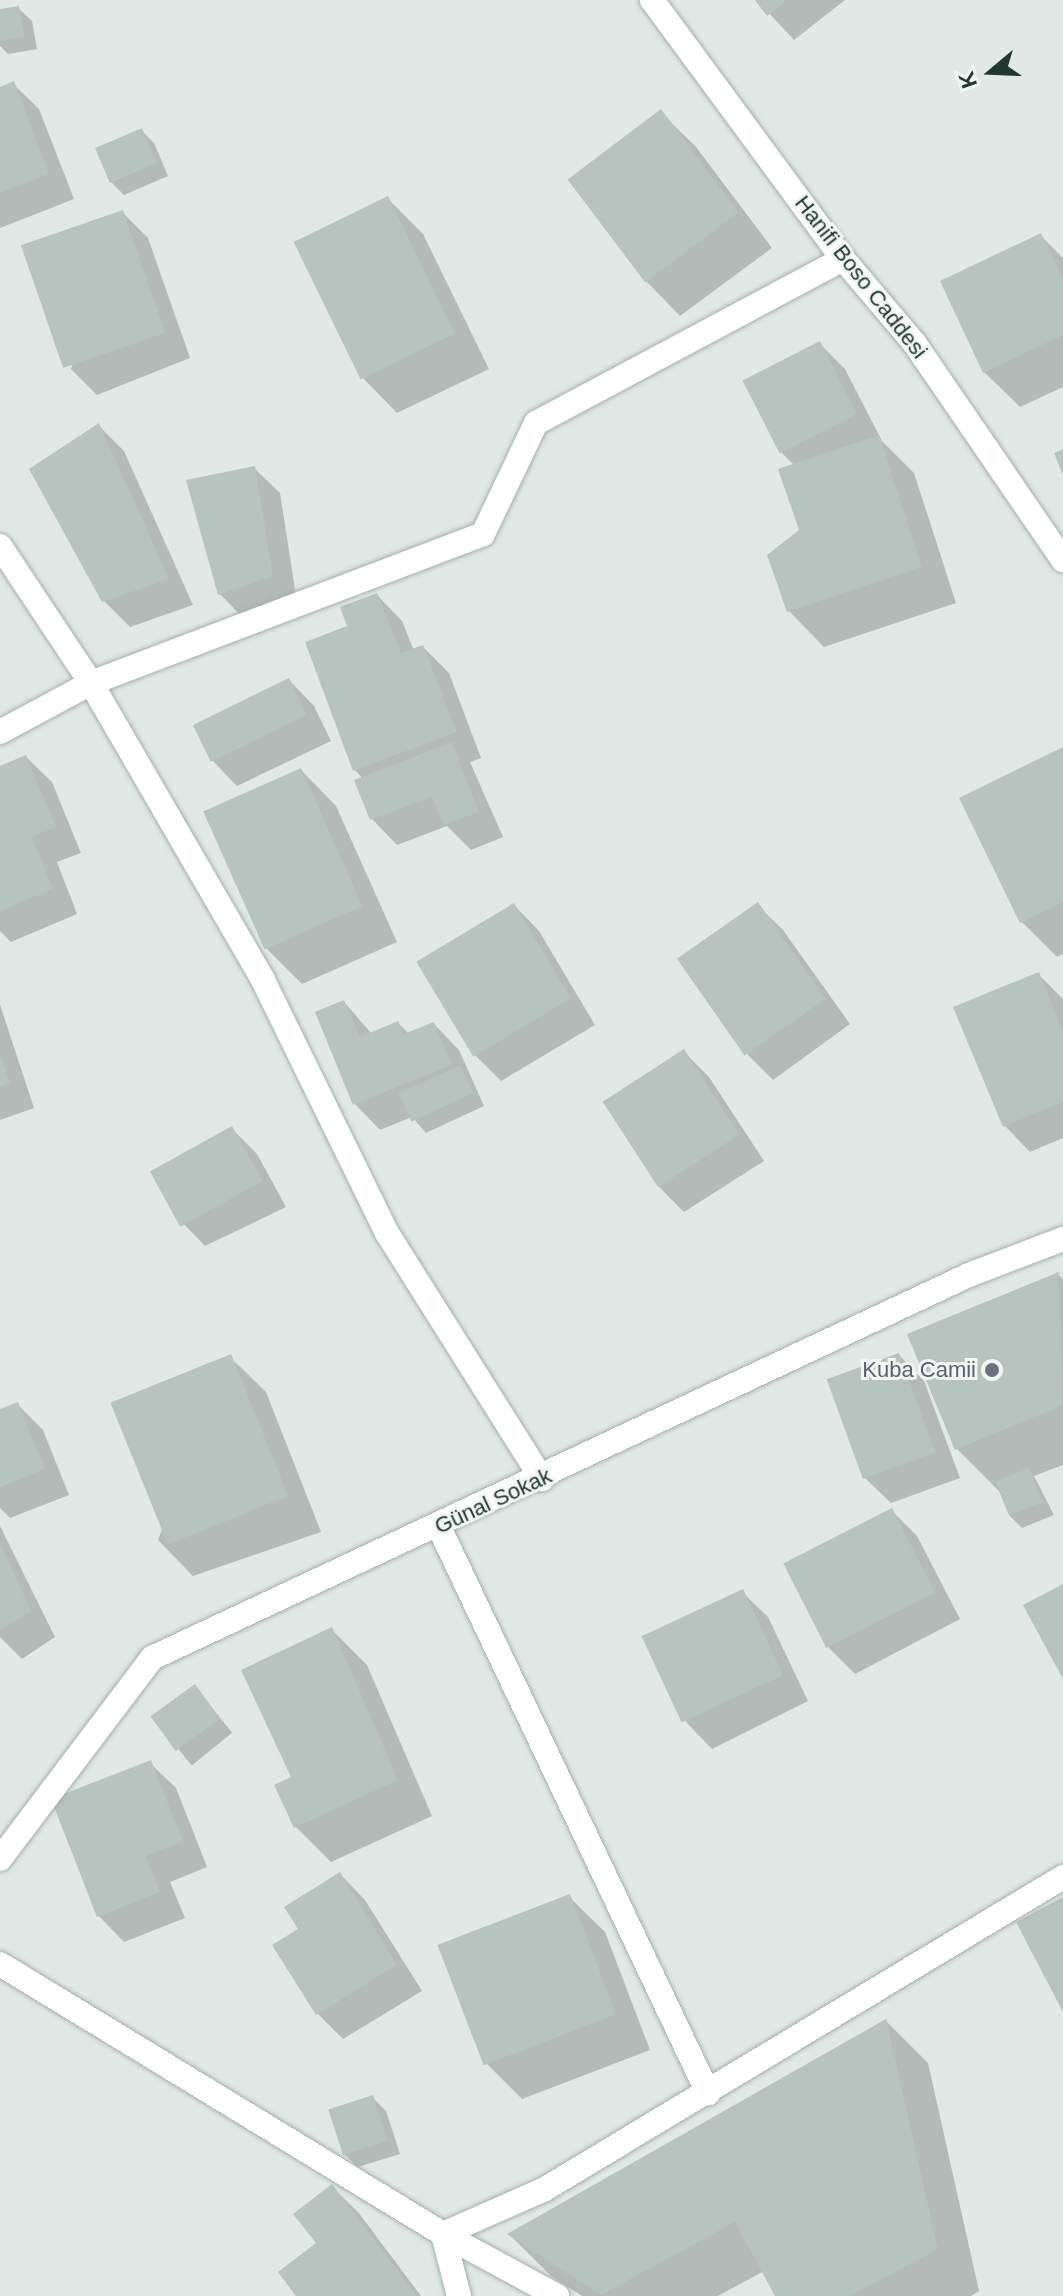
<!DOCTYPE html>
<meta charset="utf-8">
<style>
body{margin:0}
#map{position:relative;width:1063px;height:2296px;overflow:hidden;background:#e0e9e5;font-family:Arial,sans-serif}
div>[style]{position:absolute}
.shadow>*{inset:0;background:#0003;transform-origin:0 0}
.building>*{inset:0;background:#b6c3be;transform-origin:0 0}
.roads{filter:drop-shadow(0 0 2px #a4b0ac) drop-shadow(0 0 2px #a4b0ac)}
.minor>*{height:24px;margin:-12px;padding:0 12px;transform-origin:12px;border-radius:12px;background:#fff}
.dots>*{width:22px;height:22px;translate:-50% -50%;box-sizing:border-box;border:4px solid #f0f6f3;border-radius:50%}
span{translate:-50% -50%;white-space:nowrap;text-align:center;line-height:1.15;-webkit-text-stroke:6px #f0f6f3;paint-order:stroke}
.street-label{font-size:22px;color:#233732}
.worship-label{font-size:22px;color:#5b616d}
.right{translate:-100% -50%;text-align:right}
.north{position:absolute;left:951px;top:32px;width:80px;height:80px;-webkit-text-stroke:6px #f0f6f3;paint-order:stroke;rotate:251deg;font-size:22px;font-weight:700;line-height:32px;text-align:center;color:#233732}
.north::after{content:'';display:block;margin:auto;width:28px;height:36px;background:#233732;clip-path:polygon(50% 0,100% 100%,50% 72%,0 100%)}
</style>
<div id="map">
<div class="shadow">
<div style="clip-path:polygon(757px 0,845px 0,794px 40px)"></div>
<div style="clip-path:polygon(18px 8px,32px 21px,37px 49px,8px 54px,0 46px,0 11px)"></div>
<div style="clip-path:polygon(13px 84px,39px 109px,74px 199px,0 228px,0 89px)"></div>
<div style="clip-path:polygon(660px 112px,696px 147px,772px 248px,680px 316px,645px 280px)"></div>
<div style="clip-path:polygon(141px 130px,154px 143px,168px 176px,124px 195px,111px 182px,97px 149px)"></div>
<div style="clip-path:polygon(388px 199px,423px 234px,489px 369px,397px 413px,362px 377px,297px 243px)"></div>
<div style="clip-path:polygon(122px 212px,148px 238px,190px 358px,97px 395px,71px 369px)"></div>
<div style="clip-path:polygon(1041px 236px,1063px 258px,1063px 387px,1020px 407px,984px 372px)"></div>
<div style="clip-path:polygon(819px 343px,845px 369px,882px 441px,914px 473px,956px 603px,824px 647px,789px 611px,801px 531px,794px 465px,781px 452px)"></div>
<div style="clip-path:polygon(99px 426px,124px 451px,193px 605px,130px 627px,104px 601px)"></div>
<div style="clip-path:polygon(254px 468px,280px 493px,297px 602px,245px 620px,220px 594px)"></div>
<div style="clip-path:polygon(377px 595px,402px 621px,414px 651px,423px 647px,449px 673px,481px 758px,470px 762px,503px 837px,471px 850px,447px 826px,397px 845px,372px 819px,363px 779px,355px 770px,349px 627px)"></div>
<div style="clip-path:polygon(289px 680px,314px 706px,331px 741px,237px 786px,212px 760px)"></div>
<div style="clip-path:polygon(1063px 749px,1063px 954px,1057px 957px,1022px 922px)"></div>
<div style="clip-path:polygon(26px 757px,52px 782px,81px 853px,57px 862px,77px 914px,11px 942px,0 931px,0 768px)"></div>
<div style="clip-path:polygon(301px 770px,336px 806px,397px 942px,302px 984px,267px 949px)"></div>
<div style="clip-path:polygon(514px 905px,539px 931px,595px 1025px,501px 1081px,475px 1055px)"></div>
<div style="clip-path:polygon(757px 905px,783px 930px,850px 1024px,773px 1080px,748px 1055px)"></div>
<div style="clip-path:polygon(1039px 975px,1063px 999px,1063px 1138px,1030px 1152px,1005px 1126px)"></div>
<div style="clip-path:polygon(344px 1002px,372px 1034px,398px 1023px,409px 1034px,434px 1024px,459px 1050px,484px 1106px,426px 1133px,412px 1117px,380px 1130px,355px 1104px)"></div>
<div style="clip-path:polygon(0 1005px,34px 1108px,0 1120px)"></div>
<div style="clip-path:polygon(683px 1051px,709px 1077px,764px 1161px,684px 1212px,659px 1187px)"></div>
<div style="clip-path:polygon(231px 1128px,257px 1154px,286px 1207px,205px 1246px,180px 1220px)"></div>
<div style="clip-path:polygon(1058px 1274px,1063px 1279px,1063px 1465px,1034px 1476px,1054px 1515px,1022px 1528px,1009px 1515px,999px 1491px,957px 1449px)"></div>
<div style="clip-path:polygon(899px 1355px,924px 1381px,960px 1478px,891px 1503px,865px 1478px)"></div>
<div style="clip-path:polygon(230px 1357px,266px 1392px,321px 1532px,193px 1576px,158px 1540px)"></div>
<div style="clip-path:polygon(18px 1405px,43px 1430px,69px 1495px,10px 1518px,0 1508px,0 1411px)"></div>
<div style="clip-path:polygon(892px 1511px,917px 1536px,960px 1619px,855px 1674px,829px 1648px,787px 1565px)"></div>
<div style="clip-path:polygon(0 1526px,55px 1637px,22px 1659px,0 1637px)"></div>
<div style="clip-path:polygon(742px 1592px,768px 1617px,808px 1701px,712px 1749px,687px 1723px,645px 1640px)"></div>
<div style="clip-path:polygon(332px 1630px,367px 1665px,432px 1816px,331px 1862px,296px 1827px,294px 1778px)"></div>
<div style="left:195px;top:1687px;width:59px;height:52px;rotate:51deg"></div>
<div style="clip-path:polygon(150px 1763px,176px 1788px,207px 1867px,170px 1882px,185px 1918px,124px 1942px,99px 1916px)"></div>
<div style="clip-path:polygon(340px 1874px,365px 1900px,422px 1991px,343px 2039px,318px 2014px,300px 1930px)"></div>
<div style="clip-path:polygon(569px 1897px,605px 1932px,650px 2050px,522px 2099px,487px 2064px)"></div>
<div style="clip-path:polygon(886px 2021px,928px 2063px,979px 2291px,971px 2296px,778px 2296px,764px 2271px,718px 2296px,582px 2296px,551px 2276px,510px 2235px)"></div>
<div style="clip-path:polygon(373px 2098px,386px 2111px,400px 2154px,358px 2167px,344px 2154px)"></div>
<div style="clip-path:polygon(332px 2187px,358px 2212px,421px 2296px,299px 2296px,319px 2244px)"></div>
</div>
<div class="building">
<div style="clip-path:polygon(755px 0,787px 0,767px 16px)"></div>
<div style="clip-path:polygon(19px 6px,25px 37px,0 41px,0 9px)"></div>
<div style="clip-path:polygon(14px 81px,49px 174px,0 193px,0 87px)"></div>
<div style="left:661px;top:109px;width:129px;height:117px;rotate:53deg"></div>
<div style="left:142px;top:128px;width:38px;height:51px;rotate:67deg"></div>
<div style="left:388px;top:196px;width:153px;height:105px;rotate:64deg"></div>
<div style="left:123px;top:210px;width:130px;height:108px;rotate:71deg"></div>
<div style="clip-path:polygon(1041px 233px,1063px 278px,1063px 335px,983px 373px,940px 281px)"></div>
<div style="left:820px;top:341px;width:82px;height:87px;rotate:63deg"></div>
<div style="clip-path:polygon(99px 423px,169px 579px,102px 602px,29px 469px)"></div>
<div style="clip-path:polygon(879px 435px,922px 567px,787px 612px,767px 555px,799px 530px,778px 469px)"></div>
<div style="clip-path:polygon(1063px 449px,1063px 475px,1054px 453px)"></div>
<div style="clip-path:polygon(255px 466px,273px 576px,218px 595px,186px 480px)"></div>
<div style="clip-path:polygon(377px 593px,401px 653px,423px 645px,457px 732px,353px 771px,305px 642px,347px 626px,340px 607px)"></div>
<div style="left:289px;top:678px;width:41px;height:107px;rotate:64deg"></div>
<div style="clip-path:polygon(452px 742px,479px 812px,444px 825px,432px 797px,370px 820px,354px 780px)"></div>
<div style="clip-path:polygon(1063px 747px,1063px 902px,1020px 923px,959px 798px)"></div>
<div style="clip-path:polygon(26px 755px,56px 827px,32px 837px,53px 889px,0 911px,0 766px)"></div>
<div style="left:301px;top:768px;width:151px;height:107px;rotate:66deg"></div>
<div style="left:758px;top:902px;width:118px;height:99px;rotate:55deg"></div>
<div style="left:514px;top:903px;width:111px;height:114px;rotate:59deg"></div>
<div style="clip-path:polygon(1039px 972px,1063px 1030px,1063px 1102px,1003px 1127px,953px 1007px)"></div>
<div style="clip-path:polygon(344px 1000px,360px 1037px,398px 1021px,404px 1034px,434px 1022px,452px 1065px,353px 1105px,315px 1012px)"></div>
<div style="left:684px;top:1049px;width:102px;height:97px;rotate:57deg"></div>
<div style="clip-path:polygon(0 1054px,10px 1083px,0 1086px)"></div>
<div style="left:460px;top:1065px;width:31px;height:68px;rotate:65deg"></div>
<div style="left:232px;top:1126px;width:63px;height:94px;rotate:61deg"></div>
<div style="clip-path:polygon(1059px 1272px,1063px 1405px,955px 1450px,907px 1334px)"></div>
<div style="left:899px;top:1353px;width:106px;height:77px;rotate:70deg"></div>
<div style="left:231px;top:1354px;width:153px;height:130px;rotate:68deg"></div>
<div style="clip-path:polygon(18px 1402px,45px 1469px,0 1487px,0 1409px)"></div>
<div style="left:1029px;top:1468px;width:37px;height:36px;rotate:68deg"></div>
<div style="left:892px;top:1508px;width:95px;height:122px;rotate:63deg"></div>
<div style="clip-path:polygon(0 1543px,31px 1611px,0 1631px)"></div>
<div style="clip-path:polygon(1063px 1584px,1063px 1679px,1023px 1605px)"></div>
<div style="left:743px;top:1589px;width:95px;height:112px;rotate:65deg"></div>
<div style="clip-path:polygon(332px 1627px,398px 1780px,294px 1828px,274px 1785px,291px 1777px,241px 1670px)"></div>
<div style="left:195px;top:1684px;width:43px;height:55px;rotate:54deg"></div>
<div style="clip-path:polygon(151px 1760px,183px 1842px,146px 1856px,160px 1892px,97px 1917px,51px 1799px)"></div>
<div style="clip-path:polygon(340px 1872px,397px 1965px,316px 2015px,272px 1945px,298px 1929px,284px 1907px)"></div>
<div style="left:570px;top:1894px;width:129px;height:142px;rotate:69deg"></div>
<div style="clip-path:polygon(1063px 1897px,1063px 2012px,1016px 1922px)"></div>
<div style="clip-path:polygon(886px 2019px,938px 2249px,850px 2296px,775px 2296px,735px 2222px,601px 2295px,507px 2234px)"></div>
<div style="left:373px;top:2095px;width:48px;height:47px;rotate:72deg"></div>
<div style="clip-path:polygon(332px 2184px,417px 2296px,296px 2296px,278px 2272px,316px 2243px,293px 2214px)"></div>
</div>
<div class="roads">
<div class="minor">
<div style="left:652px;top:0;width:322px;rotate:53.6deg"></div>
<div style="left:843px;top:259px;width:111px;rotate:49.7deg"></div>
<div style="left:915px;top:344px;width:262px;rotate:55.6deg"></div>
<div style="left:0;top:546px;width:164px;rotate:56.4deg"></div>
<div style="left:91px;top:683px;width:343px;rotate:59.9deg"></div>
<div style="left:263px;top:980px;width:282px;rotate:63.9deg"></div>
<div style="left:387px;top:1233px;width:291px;rotate:57.8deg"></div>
<div style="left:0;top:732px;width:103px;rotate:-28.3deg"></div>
<div style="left:91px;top:683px;width:419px;rotate:-20.8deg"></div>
<div style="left:483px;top:534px;width:123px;rotate:-64.5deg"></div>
<div style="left:536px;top:423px;width:348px;rotate:-28.1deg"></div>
<div style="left:439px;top:1527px;width:627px;rotate:64.58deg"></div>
<div style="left:0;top:1859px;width:252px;rotate:-52.9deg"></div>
<div style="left:152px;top:1658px;width:902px;rotate:-25.12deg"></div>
<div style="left:969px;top:1275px;width:101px;rotate:-21deg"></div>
<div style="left:0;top:1964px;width:519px;rotate:31.36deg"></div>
<div style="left:443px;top:2234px;width:111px;rotate:-23.8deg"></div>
<div style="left:545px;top:2189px;width:605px;rotate:-31.06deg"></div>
<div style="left:459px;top:2296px;width:64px;rotate:-104.5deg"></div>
<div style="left:443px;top:2234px;width:130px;rotate:28.5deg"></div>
</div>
</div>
<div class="dots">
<div style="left:992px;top:1370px;background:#6b7280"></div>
</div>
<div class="street-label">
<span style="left:861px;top:277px;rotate:52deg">Hanifi Boso Caddesi</span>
<span style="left:493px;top:1501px;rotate:-25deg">Günal Sokak</span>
</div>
<div class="worship-label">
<span class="right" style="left:976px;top:1370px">Kuba Camii</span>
</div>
<div class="north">K</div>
</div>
